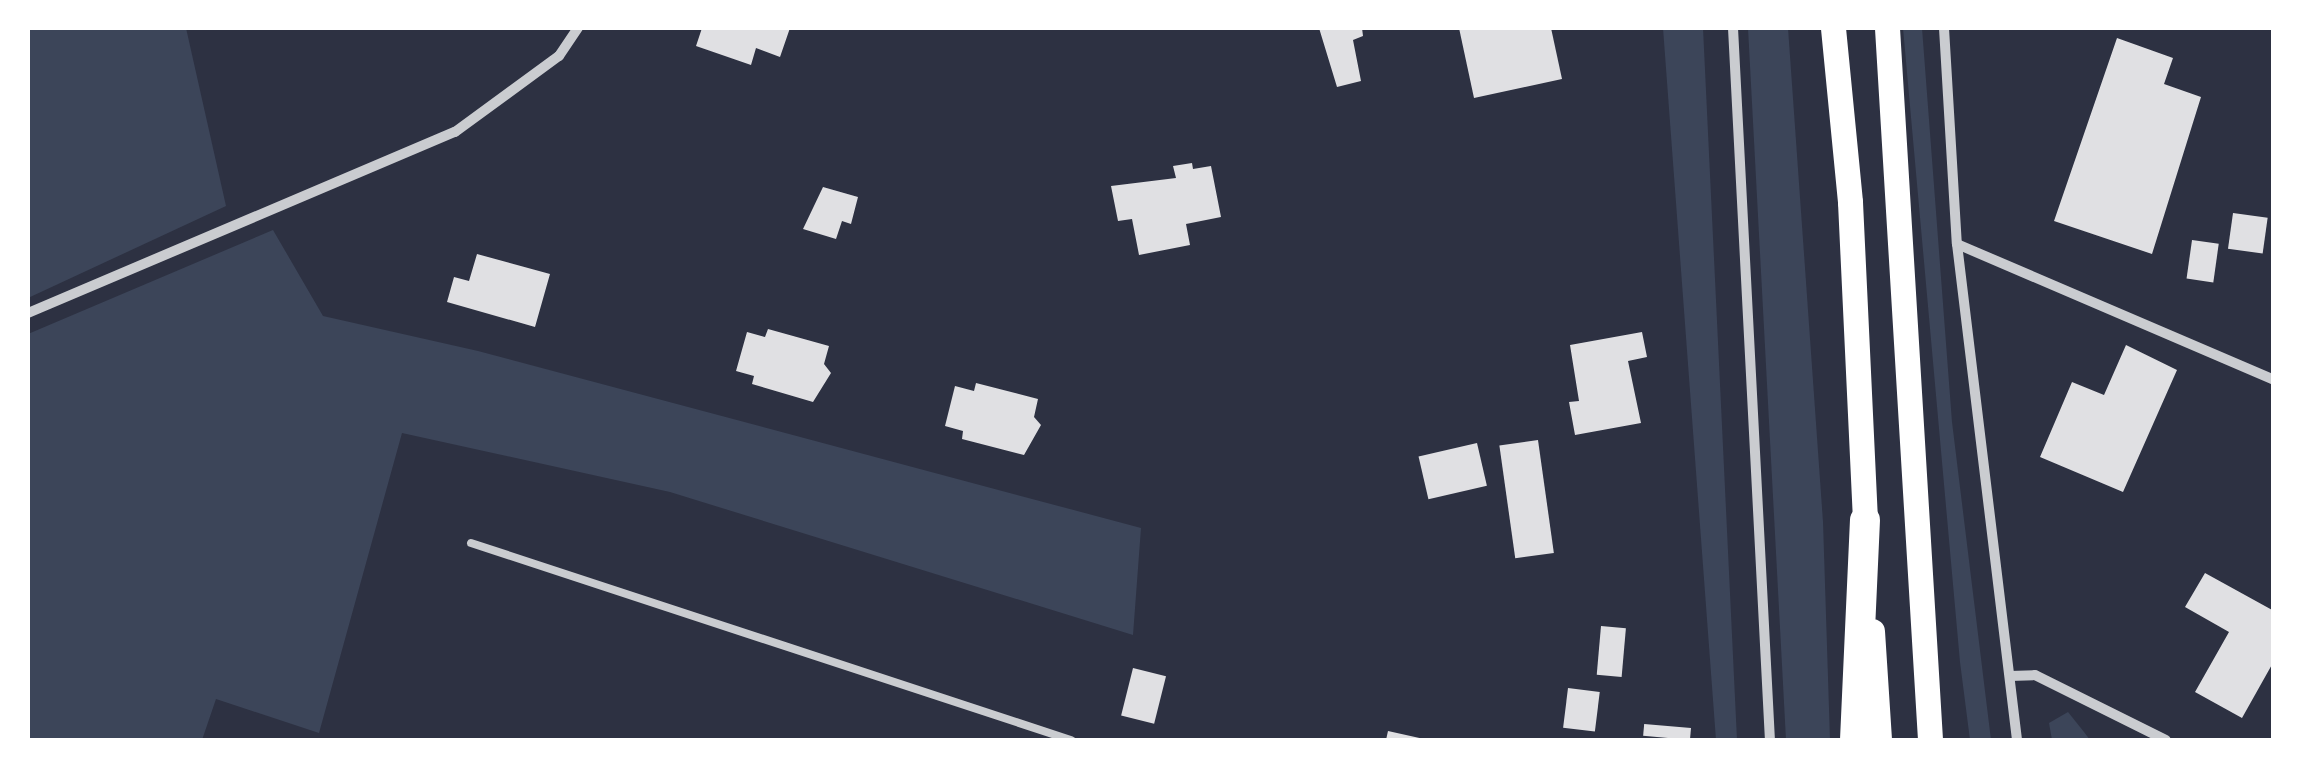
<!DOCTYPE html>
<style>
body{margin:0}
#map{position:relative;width:2301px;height:768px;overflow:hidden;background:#2d3142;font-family:Inter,sans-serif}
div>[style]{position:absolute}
.green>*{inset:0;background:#3c4559}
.building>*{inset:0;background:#e0e0e3;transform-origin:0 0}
.service>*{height:8px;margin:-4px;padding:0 4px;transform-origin:4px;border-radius:4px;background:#caccd0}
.minor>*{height:10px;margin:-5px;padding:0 5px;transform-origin:5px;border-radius:5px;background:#caccd0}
.primary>*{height:25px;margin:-12.5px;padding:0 12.5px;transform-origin:12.5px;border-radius:12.5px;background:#fff}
.motorway>*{height:30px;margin:-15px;padding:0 15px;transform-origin:15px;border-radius:15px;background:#fff}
span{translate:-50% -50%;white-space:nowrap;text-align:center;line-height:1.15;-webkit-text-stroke:9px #fff;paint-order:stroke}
.frame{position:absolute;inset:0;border:30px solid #fff;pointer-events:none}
</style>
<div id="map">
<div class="green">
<div style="clip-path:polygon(28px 28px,186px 28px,226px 206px,28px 298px)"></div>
<div style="clip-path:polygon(1663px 28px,1703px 28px,1737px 740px,1716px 740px)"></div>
<div style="clip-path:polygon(1748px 28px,1788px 28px,1823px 522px,1830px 740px,1786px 740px)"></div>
<div style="clip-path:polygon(1903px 28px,1922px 28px,1952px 422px,1991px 740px,1970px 740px,1960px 662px)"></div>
<div style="clip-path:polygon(273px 230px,323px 316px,478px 351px,1141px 528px,1133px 635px,670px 492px,402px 433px,319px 733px,216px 699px,202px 740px,28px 740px,28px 334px)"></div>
<div style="clip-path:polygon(2068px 712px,2084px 732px,2090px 740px,2052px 740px,2049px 723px)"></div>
</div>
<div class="building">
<div style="clip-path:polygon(702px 28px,790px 28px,780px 57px,756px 48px,751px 65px,696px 46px)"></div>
<div style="clip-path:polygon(1319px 28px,1362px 28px,1363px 36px,1353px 40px,1361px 81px,1337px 87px)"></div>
<div style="clip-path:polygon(1459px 28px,1551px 28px,1562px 79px,1474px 98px)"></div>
<div style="clip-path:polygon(2117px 38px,2173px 58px,2164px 84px,2201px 97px,2152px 254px,2054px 221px)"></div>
<div style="clip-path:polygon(1192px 163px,1193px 169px,1211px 166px,1221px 217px,1186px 224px,1190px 245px,1139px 255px,1132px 219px,1118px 221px,1111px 186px,1176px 178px,1173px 166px)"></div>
<div style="clip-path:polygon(823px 187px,858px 197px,851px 224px,842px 221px,836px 239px,803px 229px)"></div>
<div style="left:2233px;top:213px;width:35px;height:36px;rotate:8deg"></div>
<div style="left:2192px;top:240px;width:27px;height:39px;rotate:8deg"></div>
<div style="clip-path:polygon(477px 254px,550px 274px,535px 327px,447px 302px,454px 277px,469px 281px)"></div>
<div style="clip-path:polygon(768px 329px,829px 346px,824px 364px,831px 373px,813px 402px,752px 384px,754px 376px,736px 371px,747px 332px,765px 337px)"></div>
<div style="clip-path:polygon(1642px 332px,1647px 357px,1628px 361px,1641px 423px,1575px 435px,1569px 402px,1579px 401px,1570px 345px)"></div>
<div style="clip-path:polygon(2126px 345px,2177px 370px,2123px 492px,2040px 457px,2072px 382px,2104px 395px)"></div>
<div style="clip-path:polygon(976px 383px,1038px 399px,1034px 417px,1041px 425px,1024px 455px,962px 439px,963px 431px,945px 426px,955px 386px,974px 391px)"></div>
<div style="left:1538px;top:440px;width:114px;height:39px;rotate:82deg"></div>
<div style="left:1477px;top:443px;width:44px;height:60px;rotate:77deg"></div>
<div style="clip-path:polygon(2205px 573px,2274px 611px,2274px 661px,2242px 718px,2195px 692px,2229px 632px,2185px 607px)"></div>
<div style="left:1601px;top:626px;width:25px;height:49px;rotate:5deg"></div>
<div style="left:1133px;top:668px;width:34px;height:49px;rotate:14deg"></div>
<div style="left:1568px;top:688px;width:32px;height:40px;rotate:7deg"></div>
<div style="left:1691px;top:728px;width:12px;height:47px;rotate:95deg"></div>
<div style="clip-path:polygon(1388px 731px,1424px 739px,1424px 740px,1386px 740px)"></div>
</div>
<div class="service">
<div style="left:471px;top:543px;width:632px;rotate:18.18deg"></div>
</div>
<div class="minor">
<div style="left:1733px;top:28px;width:713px;rotate:87.03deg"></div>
<div style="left:1944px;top:28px;width:216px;rotate:86.6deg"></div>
<div style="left:1957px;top:244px;width:500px;rotate:83.1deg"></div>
<div style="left:1957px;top:244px;width:345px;rotate:23.2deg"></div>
<div style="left:28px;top:313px;width:464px;rotate:-23deg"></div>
<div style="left:455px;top:132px;width:129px;rotate:-36.2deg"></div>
<div style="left:559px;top:56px;width:34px;rotate:-56deg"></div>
<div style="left:2010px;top:676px;width:25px;rotate:-2deg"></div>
<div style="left:2035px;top:675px;width:146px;rotate:26.4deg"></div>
</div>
<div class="primary">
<div style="left:1833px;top:28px;width:175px;rotate:84.4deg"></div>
<div style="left:1850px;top:202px;width:334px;rotate:87.3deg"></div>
<div style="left:1887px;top:28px;width:713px;rotate:86.54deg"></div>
<div style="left:1872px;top:631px;width:109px;rotate:86.3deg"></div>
</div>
<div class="motorway">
<div style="left:1855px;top:740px;width:220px;rotate:-87.4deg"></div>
</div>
<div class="frame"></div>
</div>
